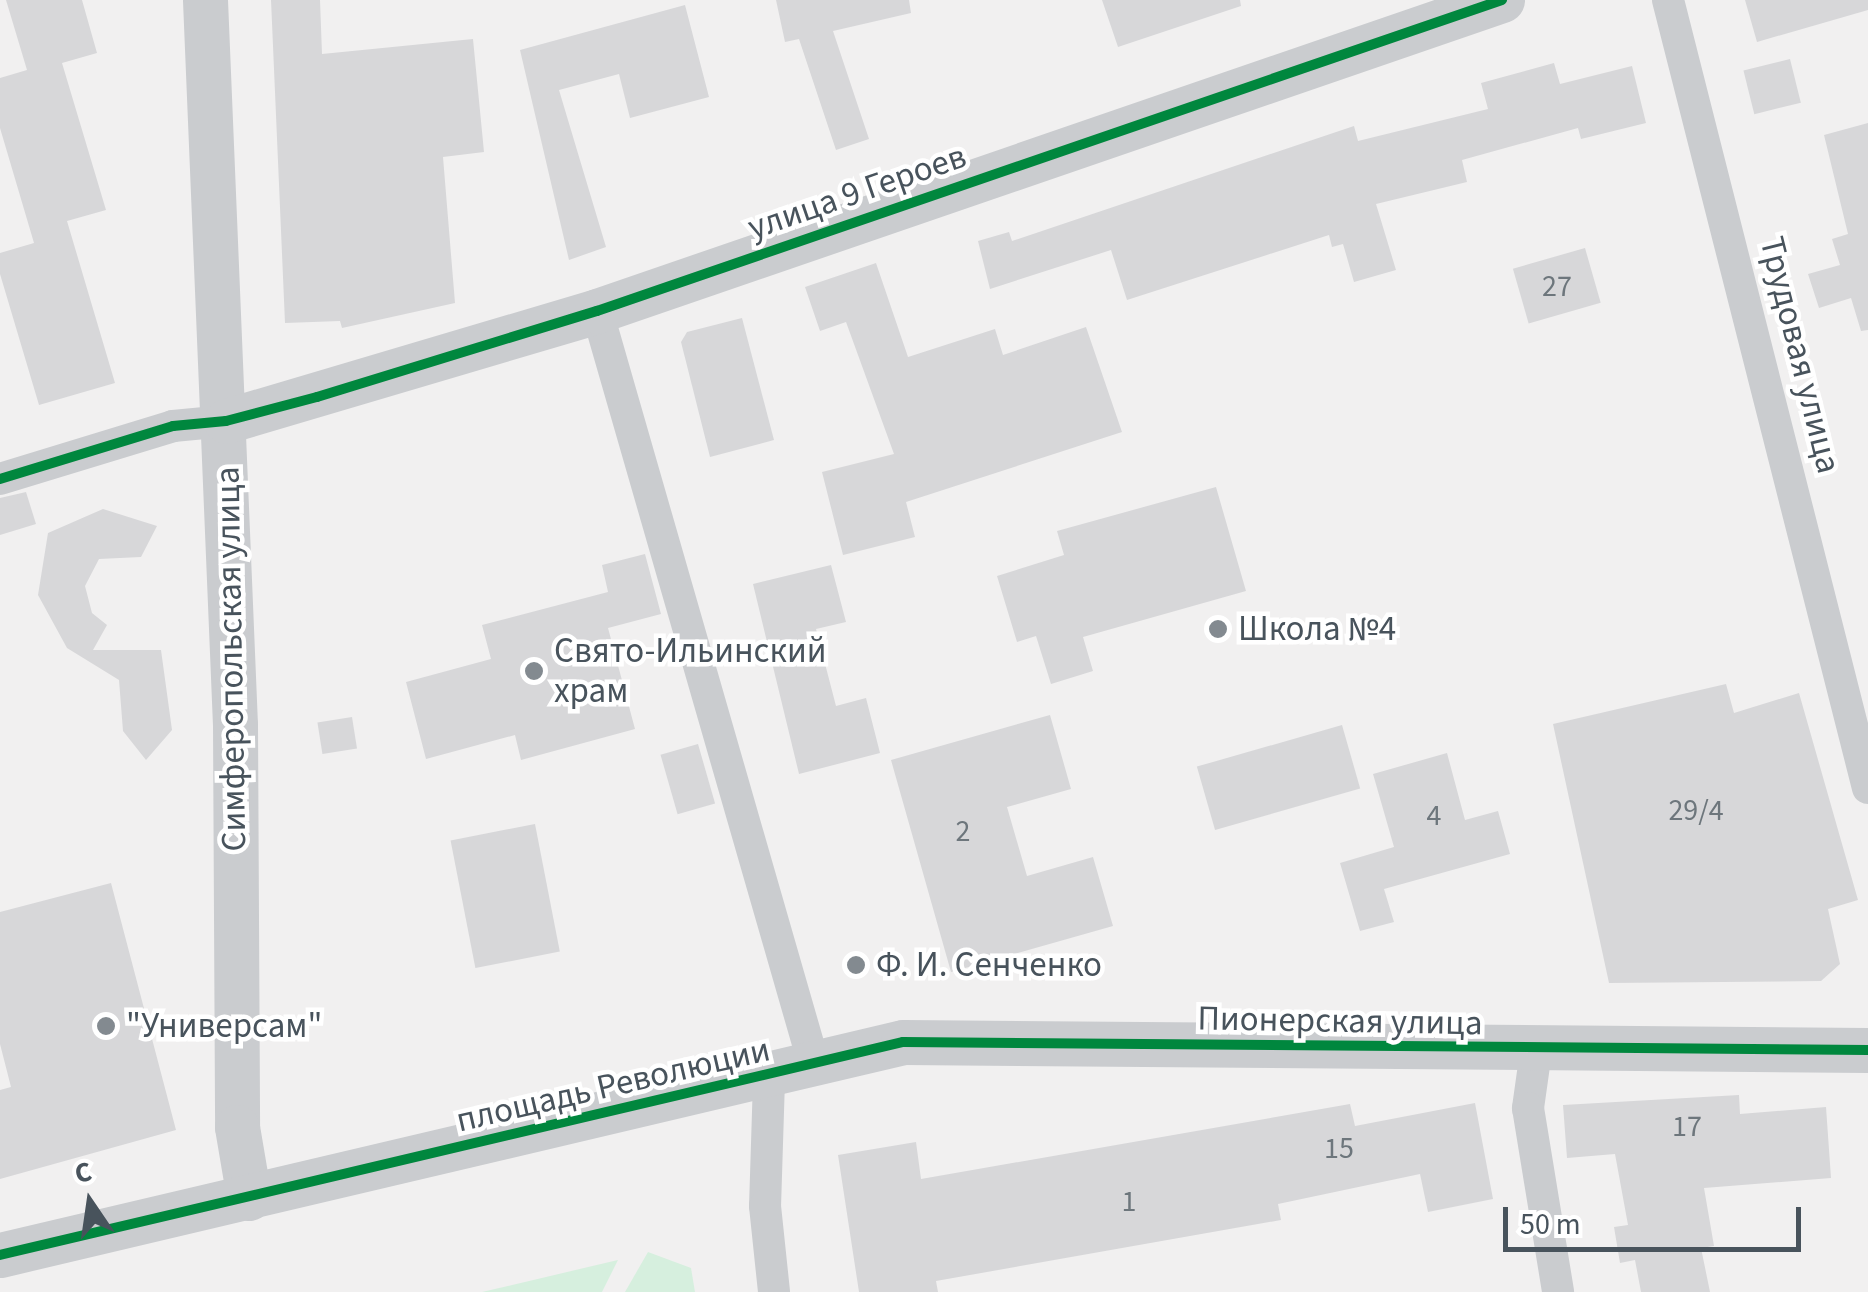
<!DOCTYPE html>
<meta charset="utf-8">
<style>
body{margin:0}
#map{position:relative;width:1868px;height:1292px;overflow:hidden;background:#f1f0f0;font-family:"Source Sans 3",sans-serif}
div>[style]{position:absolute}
.green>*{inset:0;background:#d6efde}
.building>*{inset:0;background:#d7d7d9;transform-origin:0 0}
.street>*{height:32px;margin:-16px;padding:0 16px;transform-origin:16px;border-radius:16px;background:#cacccf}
.secondary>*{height:45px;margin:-22.5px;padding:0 22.5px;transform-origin:22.5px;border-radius:22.5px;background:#cacccf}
.cycleway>*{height:10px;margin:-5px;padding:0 5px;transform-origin:5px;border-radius:5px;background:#00873e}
.dots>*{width:28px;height:28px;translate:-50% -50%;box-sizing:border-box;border:5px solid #fff;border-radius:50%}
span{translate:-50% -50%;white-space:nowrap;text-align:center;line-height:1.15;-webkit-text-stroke:9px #fff;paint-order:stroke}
.number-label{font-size:30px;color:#6d767c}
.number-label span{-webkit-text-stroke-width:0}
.street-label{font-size:35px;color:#48535c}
.poi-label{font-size:35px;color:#48535c}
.left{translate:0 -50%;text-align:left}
.north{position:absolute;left:40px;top:1152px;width:100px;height:100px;-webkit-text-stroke:8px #fff;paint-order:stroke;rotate:347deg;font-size:28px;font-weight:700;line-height:40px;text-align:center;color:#48535c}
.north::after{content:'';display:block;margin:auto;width:35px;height:45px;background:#48535c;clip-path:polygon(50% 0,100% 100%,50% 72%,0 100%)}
.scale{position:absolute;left:1503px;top:1207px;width:298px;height:45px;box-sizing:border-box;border:5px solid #48535c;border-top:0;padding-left:12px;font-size:30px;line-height:35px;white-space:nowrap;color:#48535c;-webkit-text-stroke:8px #fff;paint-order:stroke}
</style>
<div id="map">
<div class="green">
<div style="clip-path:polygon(648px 1252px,691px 1268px,695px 1292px,625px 1292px)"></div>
<div style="clip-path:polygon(618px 1260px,602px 1292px,482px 1292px)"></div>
</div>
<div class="building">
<div style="clip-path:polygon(6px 0,82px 0,97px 53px,62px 63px,106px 210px,67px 221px,115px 383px,39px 405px,0 274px,0 253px,34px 243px,0 128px,0 78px,27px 70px)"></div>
<div style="clip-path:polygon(271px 0,320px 0,322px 54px,473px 39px,484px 152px,443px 157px,455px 303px,342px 328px,340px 321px,285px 323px)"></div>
<div style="clip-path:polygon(776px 0,909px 0,911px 13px,833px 31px,869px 139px,836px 150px,799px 39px,785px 42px)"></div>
<div style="clip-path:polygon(1102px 0,1240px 0,1241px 6px,1118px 47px)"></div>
<div style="clip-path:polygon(1745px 0,1868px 0,1868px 10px,1757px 42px)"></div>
<div style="clip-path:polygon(685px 5px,709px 97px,630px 118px,619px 74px,559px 90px,606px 247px,569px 260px,520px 50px)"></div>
<div style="left:1790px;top:59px;width:45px;height:48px;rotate:76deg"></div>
<div style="clip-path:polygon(1554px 63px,1560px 84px,1632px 66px,1646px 123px,1581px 139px,1578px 128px,1462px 160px,1467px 182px,1376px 204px,1396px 270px,1354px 282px,1343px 244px,1332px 247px,1329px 235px,1127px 300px,1111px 250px,990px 289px,978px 241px,1009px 232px,1012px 241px,1354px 126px,1358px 141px,1488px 109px,1481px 83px)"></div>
<div style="clip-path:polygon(1868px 123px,1868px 330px,1861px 331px,1851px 298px,1819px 308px,1808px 274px,1840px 265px,1832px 239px,1848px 234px,1824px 135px)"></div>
<div style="left:1585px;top:248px;width:57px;height:75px;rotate:74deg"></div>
<div style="clip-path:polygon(876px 263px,908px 357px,995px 329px,1003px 355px,1086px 327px,1122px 432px,906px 502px,915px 537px,843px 555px,822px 472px,894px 454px,846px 322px,820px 331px,805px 287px)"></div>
<div style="clip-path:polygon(742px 318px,774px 440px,710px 457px,681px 342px,687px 332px)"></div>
<div style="clip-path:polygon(1216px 487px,1246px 591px,1083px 637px,1093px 671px,1051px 684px,1036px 636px,1017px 642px,997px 576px,1064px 555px,1057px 531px)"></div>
<div style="clip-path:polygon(26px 492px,36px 524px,0 535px,0 498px)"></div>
<div style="clip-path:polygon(103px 509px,157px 526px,141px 557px,99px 559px,85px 586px,92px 613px,107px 625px,93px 650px,161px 650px,172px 730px,146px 760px,123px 731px,119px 680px,67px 648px,38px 595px,48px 533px)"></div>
<div style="clip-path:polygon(645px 554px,661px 614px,608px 628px,635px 729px,521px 760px,515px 735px,426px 759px,406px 682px,491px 659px,482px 625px,608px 592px,602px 565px)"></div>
<div style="clip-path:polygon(831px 565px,846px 622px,816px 629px,836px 706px,866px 698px,880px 753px,799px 774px,753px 584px)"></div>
<div style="clip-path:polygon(1726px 684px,1734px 713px,1799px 693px,1858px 900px,1828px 909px,1840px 964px,1821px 981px,1609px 983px,1553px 724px)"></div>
<div style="clip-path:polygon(1050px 715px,1071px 789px,1007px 807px,1027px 876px,1093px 857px,1113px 926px,951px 972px,891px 760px)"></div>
<div style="left:352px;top:717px;width:32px;height:35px;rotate:81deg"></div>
<div style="left:1342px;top:725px;width:66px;height:151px;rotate:74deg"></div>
<div style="left:698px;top:744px;width:62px;height:39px;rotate:74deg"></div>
<div style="clip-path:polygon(1447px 753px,1465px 820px,1498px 811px,1510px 854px,1384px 889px,1394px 922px,1360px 931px,1340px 863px,1394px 847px,1373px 774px)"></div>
<div style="left:535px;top:824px;width:130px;height:86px;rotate:79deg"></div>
<div style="clip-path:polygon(111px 883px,176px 1130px,0 1179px,0 1090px,11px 1087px,0 1044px,0 912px)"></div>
<div style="clip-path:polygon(1739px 1095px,1740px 1114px,1826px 1107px,1831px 1178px,1704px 1188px,1714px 1246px,1701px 1248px,1710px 1292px,1641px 1292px,1635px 1260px,1620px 1263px,1614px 1227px,1628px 1225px,1615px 1154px,1567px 1158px,1563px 1105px)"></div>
<div style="clip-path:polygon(1475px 1103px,1493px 1199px,1428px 1212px,1420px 1174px,1278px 1204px,1281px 1220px,936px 1281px,938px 1292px,859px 1292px,838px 1155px,916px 1142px,921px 1179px,1350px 1104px,1355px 1126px)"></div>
</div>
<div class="street">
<div style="left:1668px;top:0;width:813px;rotate:75.76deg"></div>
<div style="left:597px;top:311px;width:780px;rotate:73.93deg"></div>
<div style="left:0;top:479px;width:181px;rotate:-17deg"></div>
<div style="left:173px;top:426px;width:53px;rotate:-5.4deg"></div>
<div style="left:1536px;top:1051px;width:58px;rotate:98deg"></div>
<div style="left:1528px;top:1108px;width:186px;rotate:80.7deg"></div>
<div style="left:769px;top:1080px;width:126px;rotate:91.8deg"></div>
<div style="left:765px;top:1206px;width:86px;rotate:84deg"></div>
</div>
<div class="secondary">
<div style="left:205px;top:0;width:726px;rotate:87.63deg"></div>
<div style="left:235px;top:725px;width:402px;rotate:89.7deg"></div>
<div style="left:237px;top:1127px;width:72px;rotate:80.4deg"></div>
<div style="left:226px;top:421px;width:387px;rotate:-16.5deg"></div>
<div style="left:597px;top:311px;width:957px;rotate:-18.97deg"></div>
<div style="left:0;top:1255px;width:928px;rotate:-13.27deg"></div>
<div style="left:903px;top:1042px;width:965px;rotate:0.47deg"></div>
</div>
<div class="cycleway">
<div style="left:0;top:479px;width:181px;rotate:-17deg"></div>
<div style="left:173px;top:426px;width:53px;rotate:-5.4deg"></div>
<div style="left:226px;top:421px;width:94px;rotate:-14.8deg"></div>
<div style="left:317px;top:397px;width:293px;rotate:-17.1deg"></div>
<div style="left:597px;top:311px;width:957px;rotate:-18.97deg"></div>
<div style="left:0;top:1255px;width:928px;rotate:-13.27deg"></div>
<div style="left:903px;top:1042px;width:965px;rotate:0.47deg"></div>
</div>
<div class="dots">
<div style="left:1218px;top:629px;background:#838a90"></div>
<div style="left:534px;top:671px;background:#838a90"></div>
<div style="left:856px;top:965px;background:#838a90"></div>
<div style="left:106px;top:1026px;background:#838a90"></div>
</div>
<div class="number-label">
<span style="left:1557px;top:287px">27</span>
<span style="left:1696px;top:811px">29/4</span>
<span style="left:1434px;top:816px">4</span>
<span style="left:963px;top:832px">2</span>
<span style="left:1687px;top:1127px">17</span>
<span style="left:1339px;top:1149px">15</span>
<span style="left:1129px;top:1202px">1</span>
</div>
<div class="street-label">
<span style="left:857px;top:192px;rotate:-19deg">улица 9 Героев</span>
<span style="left:1800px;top:355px;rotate:76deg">Трудовая улица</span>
<span style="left:231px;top:659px;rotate:-91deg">Симферопольская улица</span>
<span style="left:1340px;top:1021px;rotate:1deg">Пионерская улица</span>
<span style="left:613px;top:1085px;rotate:-13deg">площадь Революции</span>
</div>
<div class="poi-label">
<span class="left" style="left:1238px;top:629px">Школа №4</span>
<span class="left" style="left:554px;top:671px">Свято-Ильинский<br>храм</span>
<span class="left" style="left:876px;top:965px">Ф. И. Сенченко</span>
<span class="left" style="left:126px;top:1026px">"Универсам"</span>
</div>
<div class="north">С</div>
<div class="scale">50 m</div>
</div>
